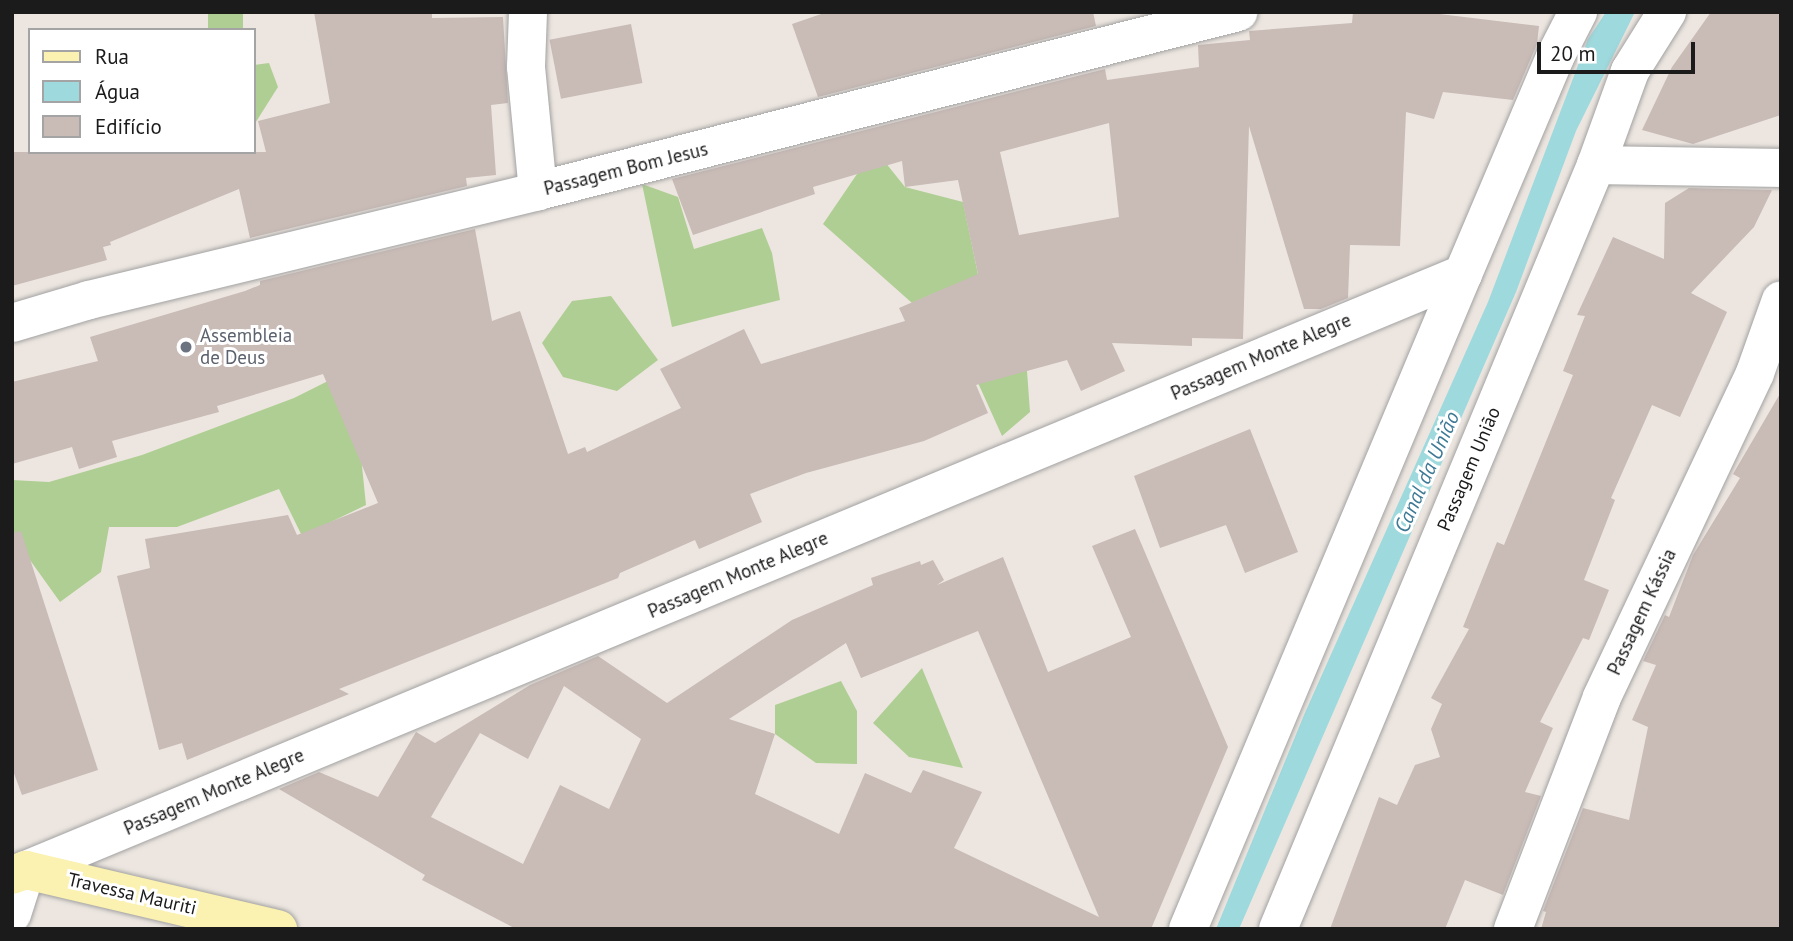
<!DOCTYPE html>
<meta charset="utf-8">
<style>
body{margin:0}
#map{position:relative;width:1793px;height:941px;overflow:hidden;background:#ede6e0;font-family:"PT Sans",sans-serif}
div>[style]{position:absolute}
.forest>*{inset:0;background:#afce93;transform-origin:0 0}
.water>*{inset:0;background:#9ed9dd}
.building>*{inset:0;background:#c9bbb6;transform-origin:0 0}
.roads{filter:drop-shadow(0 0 2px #a2a2a2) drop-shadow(0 0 2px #a2a2a2)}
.minor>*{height:38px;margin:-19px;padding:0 19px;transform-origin:19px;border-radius:19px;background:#fff}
.secondary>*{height:38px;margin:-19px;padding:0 19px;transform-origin:19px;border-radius:19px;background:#fbf1b0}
.dots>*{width:19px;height:19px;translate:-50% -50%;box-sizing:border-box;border:4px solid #fff;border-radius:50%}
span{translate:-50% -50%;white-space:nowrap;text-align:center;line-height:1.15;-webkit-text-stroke:6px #fff;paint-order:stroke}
.street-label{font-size:19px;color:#1b1b1b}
.worship-label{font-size:19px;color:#5b616d}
.left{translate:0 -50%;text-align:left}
.water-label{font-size:21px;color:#3e7995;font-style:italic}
.frame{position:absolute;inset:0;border:14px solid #1b1b1b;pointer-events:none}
.legend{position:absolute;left:28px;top:28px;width:228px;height:126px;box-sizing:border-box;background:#fff;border:2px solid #a4a4a4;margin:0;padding:9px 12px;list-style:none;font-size:21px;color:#1b1b1b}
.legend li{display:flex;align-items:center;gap:14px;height:35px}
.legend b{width:35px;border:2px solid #a4a4a4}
.scale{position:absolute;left:1537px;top:42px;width:158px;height:32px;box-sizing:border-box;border:4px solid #1b1b1b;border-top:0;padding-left:9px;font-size:21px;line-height:24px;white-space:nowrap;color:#1b1b1b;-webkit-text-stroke:5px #fff;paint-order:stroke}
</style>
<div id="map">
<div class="forest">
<div style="left:208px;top:12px;width:35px;height:18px"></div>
<div style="clip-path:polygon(269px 63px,278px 87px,254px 125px,254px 65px)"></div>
<div style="clip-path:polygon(865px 137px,905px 187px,963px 202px,981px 289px,1005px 298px,1027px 371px,1030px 412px,1002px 436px,937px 292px,912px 303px,823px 224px,857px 174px)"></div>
<div style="clip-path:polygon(642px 184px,678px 197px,694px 249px,762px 228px,772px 253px,780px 300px,672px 327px)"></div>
<div style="clip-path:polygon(611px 296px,658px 360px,617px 391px,563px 377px,542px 343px,572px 301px)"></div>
<div style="clip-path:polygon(352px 369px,366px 505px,302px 536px,279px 489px,177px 527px,109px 527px,101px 572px,60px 602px,12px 535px,12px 480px,49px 482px,142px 455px,294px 398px)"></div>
<div style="clip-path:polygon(922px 668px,963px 768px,909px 757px,873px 723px)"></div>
<div style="clip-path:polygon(841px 681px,857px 711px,857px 764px,816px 763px,775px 734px,775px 705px)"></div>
</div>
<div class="water">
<div style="clip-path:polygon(1606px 12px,1635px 12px,1576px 131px,1516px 292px,1239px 929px,1216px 929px,1304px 715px,1488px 302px,1588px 39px)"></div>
</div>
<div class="building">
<div style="clip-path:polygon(314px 12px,432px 12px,432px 18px,503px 17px,508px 103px,491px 105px,496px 175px,466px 178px,467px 186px,250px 238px,239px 189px,110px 242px,111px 245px,103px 247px,107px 260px,12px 286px,12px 152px,266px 152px,258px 121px,330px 103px)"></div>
<div style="clip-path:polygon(827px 12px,1093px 12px,1096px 26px,818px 97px,792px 24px)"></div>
<div style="clip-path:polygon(evenodd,1353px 12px,1423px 12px,1539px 26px,1537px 44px,1513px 100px,1443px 92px,1434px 119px,1406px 112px,1400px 246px,1350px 245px,1348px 298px,1321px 309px,1304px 309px,1249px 126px,1243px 339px,1192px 338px,1192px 346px,1112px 343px,1125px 371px,1081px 391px,1067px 360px,976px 385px,988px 413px,924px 441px,806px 473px,750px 494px,762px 522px,699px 549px,695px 540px,620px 573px,618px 578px,339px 689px,349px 694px,187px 760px,182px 743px,159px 750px,117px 576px,150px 568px,145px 539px,288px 515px,297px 535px,378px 503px,323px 374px,217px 406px,219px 412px,112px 441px,117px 457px,79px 469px,72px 447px,12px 464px,12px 382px,98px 361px,90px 337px,245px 291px,260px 285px,260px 281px,475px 229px,492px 321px,520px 311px,568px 454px,585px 447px,587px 452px,681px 408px,660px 369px,744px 329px,761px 364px,905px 321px,899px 308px,978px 274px,958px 180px,905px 187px,902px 161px,813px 187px,815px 194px,693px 235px,672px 179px,1105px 69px,1107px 80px,1199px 67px,1198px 45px,1250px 40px,1249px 31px,1352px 23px,1353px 12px,1109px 123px,1119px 217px,1019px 235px,1000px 152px,1109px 123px)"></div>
<div style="clip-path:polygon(1711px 12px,1781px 12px,1781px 115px,1693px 144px,1642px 130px,1672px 67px)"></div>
<div style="left:631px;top:24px;width:60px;height:83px;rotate:79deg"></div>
<div style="clip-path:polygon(1689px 188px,1772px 190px,1754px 227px,1691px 293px,1727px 312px,1680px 417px,1652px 405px,1611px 498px,1615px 500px,1584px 580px,1609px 590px,1589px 640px,1583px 638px,1540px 722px,1553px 728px,1525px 792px,1541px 796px,1503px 895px,1465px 880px,1445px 929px,1330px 929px,1379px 797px,1397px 805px,1415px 765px,1440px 757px,1431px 729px,1442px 704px,1431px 698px,1469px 629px,1463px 627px,1497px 542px,1504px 545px,1573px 375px,1563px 371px,1585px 316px,1577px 315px,1613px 237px,1664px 259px,1665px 203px)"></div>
<div style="clip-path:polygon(1781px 392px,1781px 929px,1541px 929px,1546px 912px,1543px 911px,1583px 808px,1629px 820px,1648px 727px,1632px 720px,1656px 665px,1643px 661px,1665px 615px,1669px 617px,1693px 555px,1740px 478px,1733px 474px)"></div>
<div style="clip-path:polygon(1250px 429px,1298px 552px,1245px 573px,1226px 525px,1160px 548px,1134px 476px)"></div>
<div style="clip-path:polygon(evenodd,1135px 529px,1228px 747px,1151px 929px,516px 929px,422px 880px,425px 875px,279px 789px,319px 772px,378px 797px,416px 732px,435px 743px,530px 685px,598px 656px,667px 703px,792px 620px,873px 585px,871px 578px,920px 561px,921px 565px,933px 560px,944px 580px,937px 585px,1003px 557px,1048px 672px,1131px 637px,1092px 546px,1135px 529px,978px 631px,1059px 822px,1099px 917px,954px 848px,982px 792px,923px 770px,911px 793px,865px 773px,839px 834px,755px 794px,775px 734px,729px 719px,846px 643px,861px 678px,978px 631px,1135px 529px,564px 686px,641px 739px,609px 809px,560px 785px,523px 864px,431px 817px,480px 733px,528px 759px,564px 686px)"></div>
<div style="clip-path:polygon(21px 531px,98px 770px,22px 795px,12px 768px,12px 533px)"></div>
</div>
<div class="roads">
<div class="minor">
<div style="left:528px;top:12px;width:55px;rotate:92.1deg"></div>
<div style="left:526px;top:67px;width:125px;rotate:84.5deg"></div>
<div style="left:1596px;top:165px;width:185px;rotate:0.9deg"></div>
<div style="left:12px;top:323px;width:80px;rotate:-16.6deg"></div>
<div style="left:89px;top:300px;width:462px;rotate:-13.6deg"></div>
<div style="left:538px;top:191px;width:723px;rotate:-14.34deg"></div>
<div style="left:12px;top:914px;width:46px;rotate:-72.3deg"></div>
<div style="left:26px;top:870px;width:1556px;rotate:-22.53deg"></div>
<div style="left:1188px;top:929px;width:710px;rotate:-67.23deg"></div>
<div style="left:1463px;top:274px;width:236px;rotate:-67deg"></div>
<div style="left:1555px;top:57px;width:51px;rotate:-62.9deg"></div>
<div style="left:1278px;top:929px;width:828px;rotate:-67.4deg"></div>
<div style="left:1596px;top:165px;width:100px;rotate:-70.1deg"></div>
<div style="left:1630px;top:71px;width:70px;rotate:-57.9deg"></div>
<div style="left:1513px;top:929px;width:248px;rotate:-69deg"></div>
<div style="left:1602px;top:697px;width:358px;rotate:-64.7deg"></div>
<div style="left:1755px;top:373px;width:77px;rotate:-70.4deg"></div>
</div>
<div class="secondary">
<div style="left:12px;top:875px;width:15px;rotate:-20deg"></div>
<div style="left:26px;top:870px;width:259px;rotate:13.2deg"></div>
</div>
</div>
<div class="dots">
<div style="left:186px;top:347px;background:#6b7280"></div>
</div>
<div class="street-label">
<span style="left:626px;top:169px;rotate:-14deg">Passagem Bom Jesus</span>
<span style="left:1261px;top:357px;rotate:-23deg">Passagem Monte Alegre</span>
<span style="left:1469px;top:469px;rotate:-67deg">Passagem União</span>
<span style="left:738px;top:575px;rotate:-23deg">Passagem Monte Alegre</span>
<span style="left:1642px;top:612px;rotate:-65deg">Passagem Kássia</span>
<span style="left:214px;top:792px;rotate:-23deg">Passagem Monte Alegre</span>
<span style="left:132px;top:894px;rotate:13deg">Travessa Mauriti</span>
</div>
<div class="worship-label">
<span class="left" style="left:200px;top:347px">Assembleia<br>de Deus</span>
</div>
<div class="water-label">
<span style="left:1427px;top:472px;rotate:-66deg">Canal da União</span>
</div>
<div class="frame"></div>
<ul class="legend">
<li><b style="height:9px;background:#fbf1b0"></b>Rua</li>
<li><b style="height:19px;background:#9ed9dd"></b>Água</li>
<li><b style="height:19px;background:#c9bbb6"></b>Edifício</li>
</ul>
<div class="scale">20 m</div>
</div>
